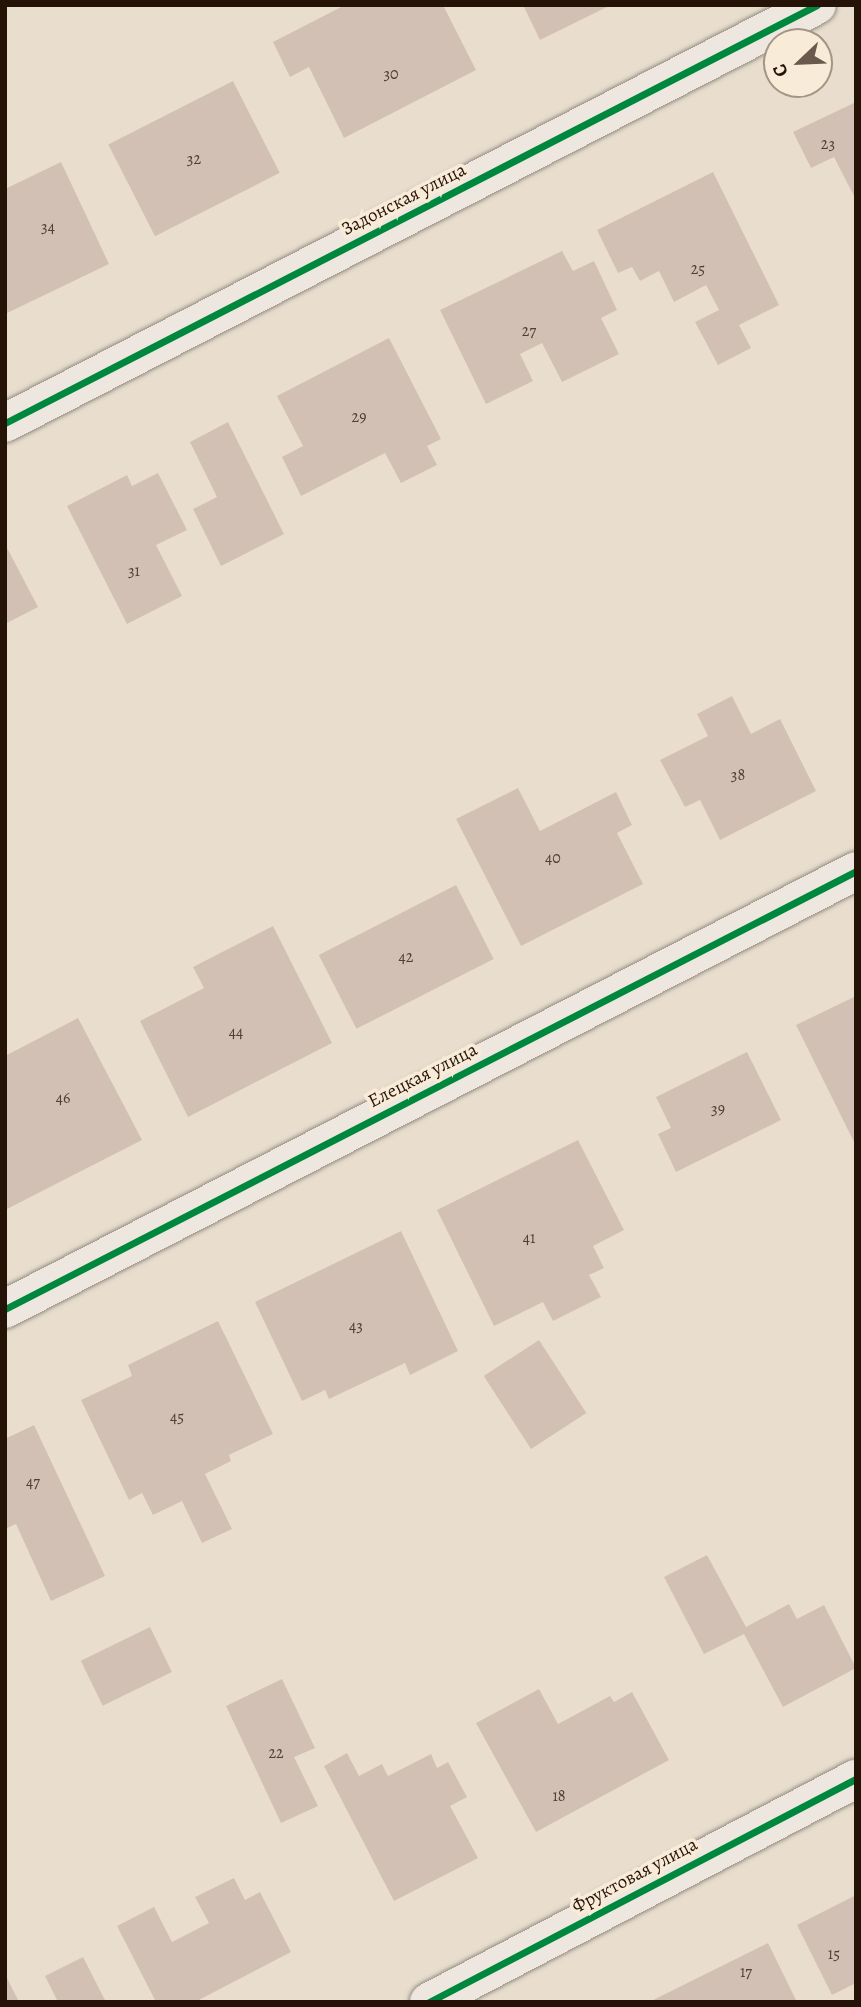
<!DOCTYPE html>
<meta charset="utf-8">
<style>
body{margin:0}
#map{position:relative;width:861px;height:2007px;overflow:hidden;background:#e9dece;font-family:Alegreya,serif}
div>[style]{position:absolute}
.building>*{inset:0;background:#d3c0b5;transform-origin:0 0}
.roads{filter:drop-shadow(0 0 2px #948c81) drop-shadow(0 0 2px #948c81)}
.minor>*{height:38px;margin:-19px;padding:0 19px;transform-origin:19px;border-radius:19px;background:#ede7df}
.cycleway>*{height:7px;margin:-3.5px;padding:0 3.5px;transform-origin:3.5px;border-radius:3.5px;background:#00873e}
span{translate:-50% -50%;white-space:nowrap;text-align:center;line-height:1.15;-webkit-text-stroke:7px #f8ebd8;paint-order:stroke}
.number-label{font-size:16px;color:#513e33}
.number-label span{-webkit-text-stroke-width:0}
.street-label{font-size:19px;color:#261308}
.frame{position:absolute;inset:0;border:7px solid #261308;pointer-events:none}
.north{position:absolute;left:763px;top:28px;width:70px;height:70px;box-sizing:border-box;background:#f8ebd8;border:2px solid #a49585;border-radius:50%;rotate:247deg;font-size:19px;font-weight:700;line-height:28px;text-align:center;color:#261308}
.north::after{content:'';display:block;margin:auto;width:24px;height:32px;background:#6a5a4d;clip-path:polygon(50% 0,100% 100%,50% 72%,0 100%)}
</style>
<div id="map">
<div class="building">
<div style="clip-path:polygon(345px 5px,443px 5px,476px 70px,344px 138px,309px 67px,290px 77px,273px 42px)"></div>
<div style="clip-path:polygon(523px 5px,611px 5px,540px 40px)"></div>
<div style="left:233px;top:81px;width:103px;height:140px;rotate:63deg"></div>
<div style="clip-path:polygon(856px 102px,856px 200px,834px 157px,811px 168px,793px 132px)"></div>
<div style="clip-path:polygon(61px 162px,109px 264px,5px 314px,5px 189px)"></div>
<div style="clip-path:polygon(713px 172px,779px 305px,739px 325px,751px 348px,718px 365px,695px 322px,719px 310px,706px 285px,674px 302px,659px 271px,640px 281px,632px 267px,618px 273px,597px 230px)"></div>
<div style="clip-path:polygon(562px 251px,573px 271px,594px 261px,617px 310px,601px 318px,619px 354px,562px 382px,542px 343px,520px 354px,533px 381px,486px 404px,440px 310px)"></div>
<div style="clip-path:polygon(389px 338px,441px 439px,427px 446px,437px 465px,401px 483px,385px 453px,301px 496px,282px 457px,303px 446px,277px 396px)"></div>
<div style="clip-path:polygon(228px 422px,284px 534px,221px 566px,193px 509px,217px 497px,190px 442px)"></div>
<div style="clip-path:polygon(158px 473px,187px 530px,156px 545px,182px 596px,127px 624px,67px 506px,127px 475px,132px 486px)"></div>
<div style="clip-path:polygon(5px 544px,38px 607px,5px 624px)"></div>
<div style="clip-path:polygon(732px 696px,751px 734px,780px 719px,816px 791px,720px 840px,700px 800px,685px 807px,660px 760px,708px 736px,697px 714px)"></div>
<div style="clip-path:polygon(518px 788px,540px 831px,616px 792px,632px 825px,617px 833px,643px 884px,521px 946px,456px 819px)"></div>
<div style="left:456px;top:885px;width:83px;height:154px;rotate:63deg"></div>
<div style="clip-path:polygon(273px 926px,332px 1043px,188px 1117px,140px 1021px,204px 988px,193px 967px)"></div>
<div style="clip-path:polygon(856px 996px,856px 1146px,796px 1025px)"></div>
<div style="clip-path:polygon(78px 1018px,142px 1140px,5px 1210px,5px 1056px)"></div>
<div style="clip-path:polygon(747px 1052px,781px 1120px,676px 1172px,658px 1134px,671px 1128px,656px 1097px)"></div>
<div style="clip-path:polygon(578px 1140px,624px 1230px,593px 1246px,604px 1268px,589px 1275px,601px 1297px,553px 1321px,543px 1302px,494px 1326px,437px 1210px)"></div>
<div style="clip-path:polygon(401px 1231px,458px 1351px,410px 1375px,405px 1363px,329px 1399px,325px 1390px,302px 1401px,255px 1302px)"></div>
<div style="clip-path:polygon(218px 1321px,273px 1434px,229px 1455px,231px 1461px,205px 1474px,232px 1529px,202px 1543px,182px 1501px,153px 1515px,142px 1493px,129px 1500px,81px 1400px,132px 1376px,128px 1365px)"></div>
<div style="left:539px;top:1340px;width:87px;height:66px;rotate:57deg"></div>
<div style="clip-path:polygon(34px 1425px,105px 1576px,51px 1601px,16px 1524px,5px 1529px,5px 1439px)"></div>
<div style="clip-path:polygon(707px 1555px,746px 1627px,789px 1604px,797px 1619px,824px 1605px,856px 1668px,783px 1707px,744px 1634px,704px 1654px,664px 1577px)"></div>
<div style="left:150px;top:1627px;width:50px;height:77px;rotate:64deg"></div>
<div style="clip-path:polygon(282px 1679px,315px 1748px,294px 1757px,318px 1806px,281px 1823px,226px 1706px)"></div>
<div style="clip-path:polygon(539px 1689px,558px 1724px,610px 1696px,614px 1702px,632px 1692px,669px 1760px,536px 1832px,476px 1723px)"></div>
<div style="clip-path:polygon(347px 1753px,359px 1776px,382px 1764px,388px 1776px,431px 1754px,437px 1768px,448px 1762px,467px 1797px,450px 1806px,478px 1858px,394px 1901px,324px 1766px)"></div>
<div style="clip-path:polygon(234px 1878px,245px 1900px,260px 1892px,291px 1952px,195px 2002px,156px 2002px,117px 1926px,154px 1907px,172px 1942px,209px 1923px,195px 1897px)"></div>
<div style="clip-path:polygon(856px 1895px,856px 1983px,832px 1995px,797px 1925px)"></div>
<div style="clip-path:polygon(768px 1943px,797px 2002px,649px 2002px)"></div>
<div style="clip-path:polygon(83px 1957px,106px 2002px,58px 2002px,45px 1976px)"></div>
<div style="clip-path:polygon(5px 1974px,19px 2002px,5px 2002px)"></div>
</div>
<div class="roads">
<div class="minor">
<div style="left:5px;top:423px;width:913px;rotate:-27.24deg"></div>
<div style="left:5px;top:1309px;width:957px;rotate:-27.23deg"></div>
<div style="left:429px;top:2002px;width:482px;rotate:-27.6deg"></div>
</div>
</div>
<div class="cycleway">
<div style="left:5px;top:423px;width:913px;rotate:-27.24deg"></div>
<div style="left:5px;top:1309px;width:957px;rotate:-27.23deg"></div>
<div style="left:429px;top:2002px;width:482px;rotate:-27.6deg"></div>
</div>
<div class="number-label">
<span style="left:391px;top:74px">30</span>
<span style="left:828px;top:144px">23</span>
<span style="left:194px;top:159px">32</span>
<span style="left:48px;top:227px">34</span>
<span style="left:698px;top:269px">25</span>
<span style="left:529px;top:331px">27</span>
<span style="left:359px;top:417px">29</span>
<span style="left:134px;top:571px">31</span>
<span style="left:738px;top:775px">38</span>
<span style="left:553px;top:858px">40</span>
<span style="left:406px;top:957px">42</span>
<span style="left:236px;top:1032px">44</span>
<span style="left:63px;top:1098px">46</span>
<span style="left:718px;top:1109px">39</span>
<span style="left:529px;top:1238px">41</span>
<span style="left:356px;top:1326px">43</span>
<span style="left:177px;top:1417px">45</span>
<span style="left:33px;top:1482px">47</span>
<span style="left:276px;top:1753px">22</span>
<span style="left:559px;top:1796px">18</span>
<span style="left:834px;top:1954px">15</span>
<span style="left:746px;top:1972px">17</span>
</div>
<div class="street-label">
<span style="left:404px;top:200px;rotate:-27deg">Задонская улица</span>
<span style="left:423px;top:1076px;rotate:-27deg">Елецкая улица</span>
<span style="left:635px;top:1876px;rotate:-28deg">Фруктовая улица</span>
</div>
<div class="frame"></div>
<div class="north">С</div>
</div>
